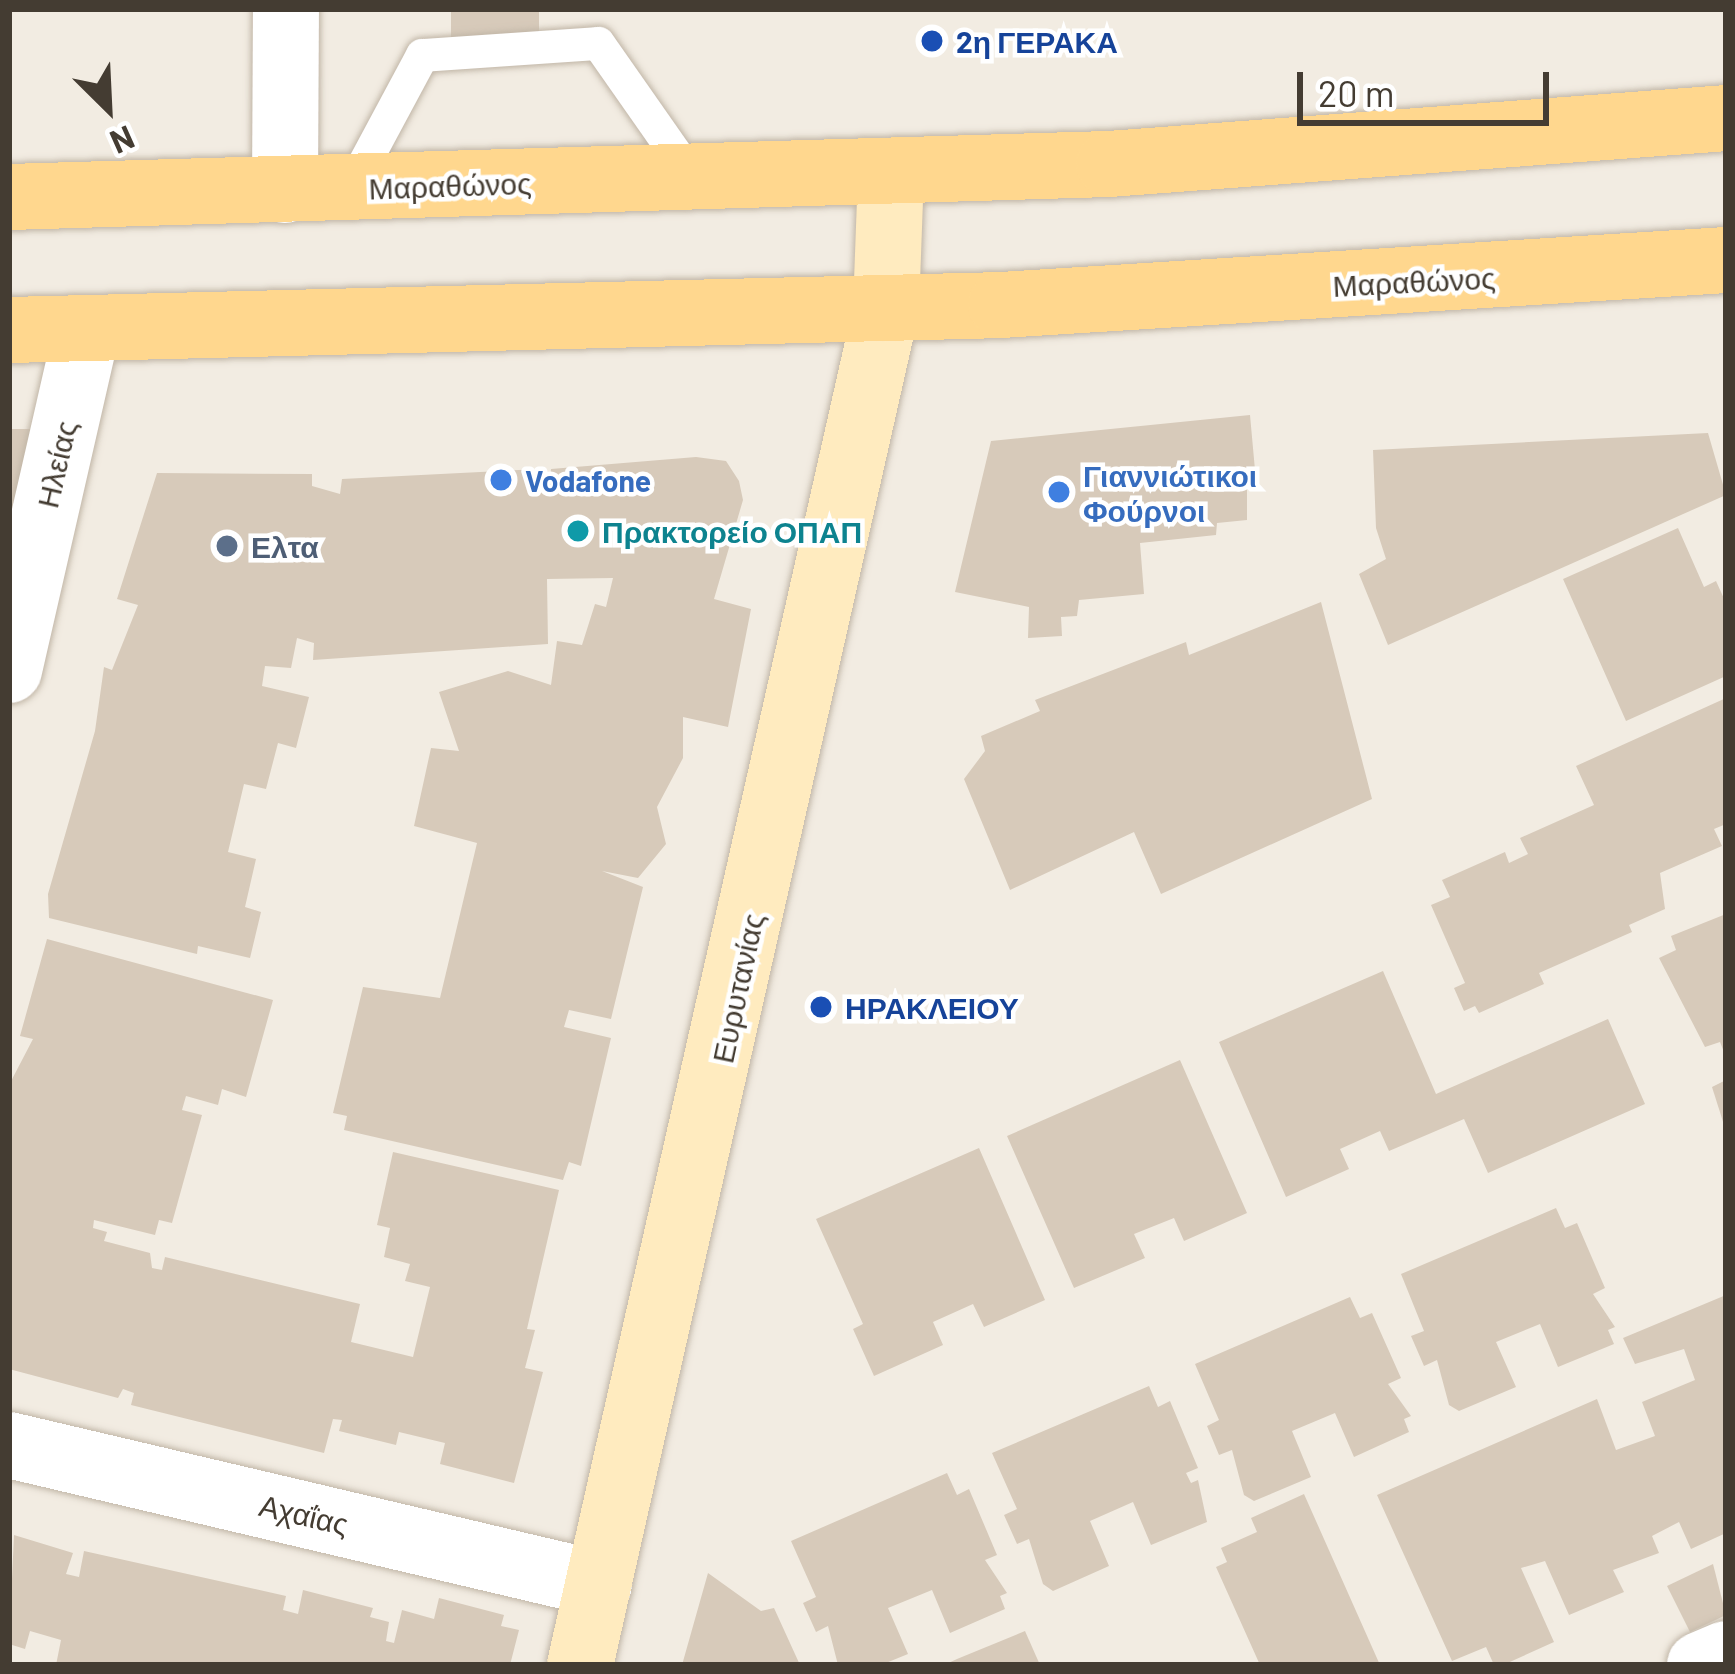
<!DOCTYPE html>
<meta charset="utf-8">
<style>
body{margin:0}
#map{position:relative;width:1735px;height:1674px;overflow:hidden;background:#f2ece2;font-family:Barlow,sans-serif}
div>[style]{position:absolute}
.building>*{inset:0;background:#d7caba;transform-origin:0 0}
.roads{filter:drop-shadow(0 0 3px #c1b6a7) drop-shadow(0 0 3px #c1b6a7)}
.lane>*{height:33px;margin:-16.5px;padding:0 16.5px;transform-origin:16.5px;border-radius:16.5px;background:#fff}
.street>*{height:66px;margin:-33px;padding:0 33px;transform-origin:33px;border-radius:33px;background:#fff}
.secondary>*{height:66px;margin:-33px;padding:0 33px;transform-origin:33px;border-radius:33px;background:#ffebbf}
.primary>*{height:66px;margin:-33px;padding:0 33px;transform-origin:33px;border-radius:33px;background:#ffd78e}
.dots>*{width:33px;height:33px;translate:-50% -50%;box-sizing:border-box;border:6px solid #fff;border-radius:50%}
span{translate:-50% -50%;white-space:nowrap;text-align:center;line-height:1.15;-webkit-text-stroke:9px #fff;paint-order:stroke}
.transit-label{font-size:30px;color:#164399;font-weight:700}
.left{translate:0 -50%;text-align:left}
.street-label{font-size:30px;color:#443c32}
.shop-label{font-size:30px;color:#366cbe;font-weight:700}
.culture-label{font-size:30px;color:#0d838f;font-weight:700}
.service-label{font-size:30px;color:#4e5e75;font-weight:700}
.frame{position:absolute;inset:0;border:12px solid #443c32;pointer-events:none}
.north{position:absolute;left:48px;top:48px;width:120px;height:120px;-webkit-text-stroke:9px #fff;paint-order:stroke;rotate:156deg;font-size:33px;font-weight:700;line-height:48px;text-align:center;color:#443c32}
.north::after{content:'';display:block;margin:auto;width:42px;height:54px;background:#443c32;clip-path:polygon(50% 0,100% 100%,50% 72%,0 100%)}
.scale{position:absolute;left:1297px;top:72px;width:252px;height:54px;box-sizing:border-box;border:6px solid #443c32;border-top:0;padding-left:15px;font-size:36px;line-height:42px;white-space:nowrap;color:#443c32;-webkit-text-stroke:9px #fff;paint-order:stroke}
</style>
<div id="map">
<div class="building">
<div style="left:451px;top:9px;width:88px;height:48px"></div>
<div style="clip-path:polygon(1250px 415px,1256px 481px,1247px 484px,1247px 520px,1217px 523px,1216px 535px,1140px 543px,1144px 594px,1079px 600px,1077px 616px,1061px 617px,1062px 636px,1028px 638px,1029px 607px,955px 592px,991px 441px)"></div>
<div style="clip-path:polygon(9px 429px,32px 429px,9px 529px)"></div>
<div style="clip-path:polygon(1708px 433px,1726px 495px,1388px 645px,1359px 574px,1386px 559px,1376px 528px,1373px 450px)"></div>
<div style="clip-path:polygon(696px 457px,726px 461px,739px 481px,743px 500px,714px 599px,751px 609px,728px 727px,683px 717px,683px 758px,657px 807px,666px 844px,638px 878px,602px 871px,643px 887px,611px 1019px,569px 1010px,564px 1027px,611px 1038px,581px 1166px,569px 1162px,563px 1180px,344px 1130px,347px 1116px,333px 1113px,363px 987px,440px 998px,477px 843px,414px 826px,431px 748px,459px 751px,439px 692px,508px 671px,551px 685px,557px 641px,582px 645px,595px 604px,606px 607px,613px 578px,547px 579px,548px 644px,313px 660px,314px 643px,297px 638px,291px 668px,265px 666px,262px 686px,309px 697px,296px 748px,278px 743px,266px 789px,244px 784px,228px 852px,256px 859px,245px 907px,261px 912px,250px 958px,198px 946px,197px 954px,49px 918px,48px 894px,95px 731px,104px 667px,112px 670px,138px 605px,117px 599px,157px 473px,312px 474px,312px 486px,340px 494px,342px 479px,540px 469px,541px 482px,550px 484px,551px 469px)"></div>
<div style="clip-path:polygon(1678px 528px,1704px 587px,1716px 581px,1726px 603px,1726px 676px,1626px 721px,1563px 579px)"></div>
<div style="clip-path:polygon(1321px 602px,1372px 799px,1161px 894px,1134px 832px,1010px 890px,964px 779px,985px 751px,981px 736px,1040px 711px,1035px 700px,1186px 642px,1189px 655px)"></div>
<div style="clip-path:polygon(1726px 698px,1726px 824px,1714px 829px,1722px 846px,1660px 873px,1665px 909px,1629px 925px,1632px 932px,1539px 973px,1544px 984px,1479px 1013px,1475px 1006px,1464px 1011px,1454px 988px,1465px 983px,1431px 905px,1450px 897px,1442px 880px,1505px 852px,1509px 863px,1528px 854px,1520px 838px,1594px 805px,1576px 766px)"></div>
<div style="clip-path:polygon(1726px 914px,1726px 1057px,1720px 1042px,1705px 1047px,1659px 958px,1676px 950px,1671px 936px)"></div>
<div style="clip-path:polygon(47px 939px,273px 1000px,246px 1097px,222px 1089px,218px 1105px,186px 1096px,182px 1110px,202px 1115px,172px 1223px,159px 1220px,155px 1235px,94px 1220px,93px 1228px,107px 1232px,104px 1241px,150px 1253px,152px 1268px,162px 1270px,165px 1257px,360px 1304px,351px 1342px,413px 1357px,430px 1287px,405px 1281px,410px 1264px,384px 1257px,390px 1228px,377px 1225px,393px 1152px,559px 1190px,527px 1329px,535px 1330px,525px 1368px,543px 1372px,514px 1483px,440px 1464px,445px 1443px,399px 1432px,396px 1445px,339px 1431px,342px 1420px,333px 1419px,324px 1453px,131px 1405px,134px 1393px,123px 1389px,118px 1398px,9px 1369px,9px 1085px,33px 1039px,20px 1036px)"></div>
<div style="clip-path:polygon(1383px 971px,1436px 1094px,1608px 1019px,1645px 1104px,1488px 1173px,1464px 1119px,1389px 1151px,1380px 1131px,1340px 1149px,1349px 1169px,1286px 1197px,1219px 1042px)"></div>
<div style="clip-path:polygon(1180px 1060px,1247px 1213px,1184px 1241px,1174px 1218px,1134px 1234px,1145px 1258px,1074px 1288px,1007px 1136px)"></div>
<div style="clip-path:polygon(1726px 1080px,1726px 1128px,1725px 1128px,1712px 1087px)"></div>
<div style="clip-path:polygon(979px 1148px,1045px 1300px,984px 1327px,973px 1304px,933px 1322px,943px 1345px,874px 1376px,853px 1329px,863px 1324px,816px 1219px)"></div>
<div style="clip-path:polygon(1556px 1208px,1565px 1228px,1577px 1223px,1605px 1288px,1593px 1294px,1615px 1327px,1608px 1330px,1614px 1344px,1558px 1367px,1540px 1324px,1496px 1342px,1516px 1387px,1459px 1411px,1449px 1405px,1437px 1360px,1424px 1366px,1411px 1336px,1424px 1331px,1401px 1274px)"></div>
<div style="clip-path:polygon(1726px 1295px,1726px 1533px,1691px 1549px,1679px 1522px,1652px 1536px,1659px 1553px,1613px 1570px,1624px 1592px,1569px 1615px,1545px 1561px,1521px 1568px,1554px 1642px,1503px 1665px,1494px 1665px,1486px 1647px,1452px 1661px,1377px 1495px,1597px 1399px,1616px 1450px,1655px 1436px,1642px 1402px,1695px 1380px,1684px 1349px,1635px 1364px,1623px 1338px)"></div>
<div style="clip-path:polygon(1350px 1297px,1360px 1318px,1372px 1313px,1401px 1378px,1388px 1384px,1411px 1416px,1404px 1419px,1409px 1432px,1354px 1457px,1335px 1413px,1292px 1431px,1311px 1477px,1254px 1501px,1244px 1495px,1232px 1450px,1219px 1455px,1207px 1426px,1219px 1420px,1195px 1364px)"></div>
<div style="clip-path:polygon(1149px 1386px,1158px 1407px,1170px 1401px,1198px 1468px,1186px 1473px,1191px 1483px,1198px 1480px,1207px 1522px,1151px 1545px,1133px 1502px,1090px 1521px,1109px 1566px,1053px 1591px,1043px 1584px,1029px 1539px,1017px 1544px,1004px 1515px,1017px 1509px,992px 1453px)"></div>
<div style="clip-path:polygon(947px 1473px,957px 1495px,969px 1489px,997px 1555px,985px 1560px,1007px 1593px,1000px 1596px,1005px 1609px,950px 1633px,932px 1590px,888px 1608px,908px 1654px,881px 1665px,838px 1665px,828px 1626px,816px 1632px,803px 1603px,816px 1597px,791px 1541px)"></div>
<div style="clip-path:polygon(1304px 1494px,1380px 1665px,1260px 1665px,1216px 1567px,1227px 1562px,1221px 1548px,1257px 1532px,1251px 1518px)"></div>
<div style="clip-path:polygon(14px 1535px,73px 1553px,66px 1574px,79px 1577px,84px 1551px,286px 1596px,283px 1610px,298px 1614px,303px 1590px,373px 1608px,370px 1617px,389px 1622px,386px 1641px,394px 1643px,402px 1610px,434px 1619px,439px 1598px,504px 1615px,501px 1626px,519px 1630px,510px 1665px,56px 1665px,61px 1640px,30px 1631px,25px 1649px,9px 1644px)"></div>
<div style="clip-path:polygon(1713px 1564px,1726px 1615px,1690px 1632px,1667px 1586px)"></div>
<div style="clip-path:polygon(708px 1573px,761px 1611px,774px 1608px,800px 1665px,682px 1665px)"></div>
<div style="clip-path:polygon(1025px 1631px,1040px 1665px,944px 1665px,957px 1659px)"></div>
</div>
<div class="roads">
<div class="lane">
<div style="left:350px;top:189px;width:152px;rotate:-61.8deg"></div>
<div style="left:422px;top:55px;width:176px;rotate:-3.9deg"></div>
<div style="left:598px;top:43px;width:164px;rotate:55deg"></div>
</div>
<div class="street">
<div style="left:285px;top:190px;width:181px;rotate:-89.7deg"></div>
<div style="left:9px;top:670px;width:350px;rotate:-77.1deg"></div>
<div style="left:9px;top:1445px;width:606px;rotate:13.26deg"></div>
<div style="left:1700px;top:1665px;width:28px;rotate:-23deg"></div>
</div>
<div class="secondary">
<div style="left:580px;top:1665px;width:1390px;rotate:-77.28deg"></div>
<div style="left:886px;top:309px;width:138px;rotate:-87.9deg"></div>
</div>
<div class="primary">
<div style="left:9px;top:197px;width:1100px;rotate:-1.72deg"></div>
<div style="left:1109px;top:164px;width:619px;rotate:-4.26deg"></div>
<div style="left:9px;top:330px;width:992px;rotate:-1.44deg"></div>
<div style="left:1001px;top:305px;width:726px;rotate:-3.55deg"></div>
</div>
</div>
<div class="dots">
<div style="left:932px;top:41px;background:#1a4fb4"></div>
<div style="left:501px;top:480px;background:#3f7fe0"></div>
<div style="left:1059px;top:492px;background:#3f7fe0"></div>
<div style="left:578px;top:531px;background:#0f9aa8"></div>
<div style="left:227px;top:546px;background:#5c6f8a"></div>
<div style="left:821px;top:1007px;background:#1a4fb4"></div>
</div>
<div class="transit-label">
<span class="left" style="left:956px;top:41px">2η ΓΕΡΑΚΑ</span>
<span class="left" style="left:845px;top:1007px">ΗΡΑΚΛΕΙΟΥ</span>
</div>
<div class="street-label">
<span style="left:450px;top:185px;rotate:-2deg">Μαραθώνος</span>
<span style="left:1414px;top:281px;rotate:-3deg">Μαραθώνος</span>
<span style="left:56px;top:464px;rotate:-77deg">Ηλείας</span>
<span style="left:737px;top:988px;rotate:-78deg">Ευρυτανίας</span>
<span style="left:304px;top:1514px;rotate:13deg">Αχαΐας</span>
</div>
<div class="shop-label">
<span class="left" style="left:1083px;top:492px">Γιαννιώτικοι<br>Φούρνοι</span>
<span class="left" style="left:525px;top:480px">Vodafone</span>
</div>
<div class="culture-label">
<span class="left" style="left:602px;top:531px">Πρακτορείο ΟΠΑΠ</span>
</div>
<div class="service-label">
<span class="left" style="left:251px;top:546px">Ελτα</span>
</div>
<div class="frame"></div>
<div class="north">N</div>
<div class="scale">20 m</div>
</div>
